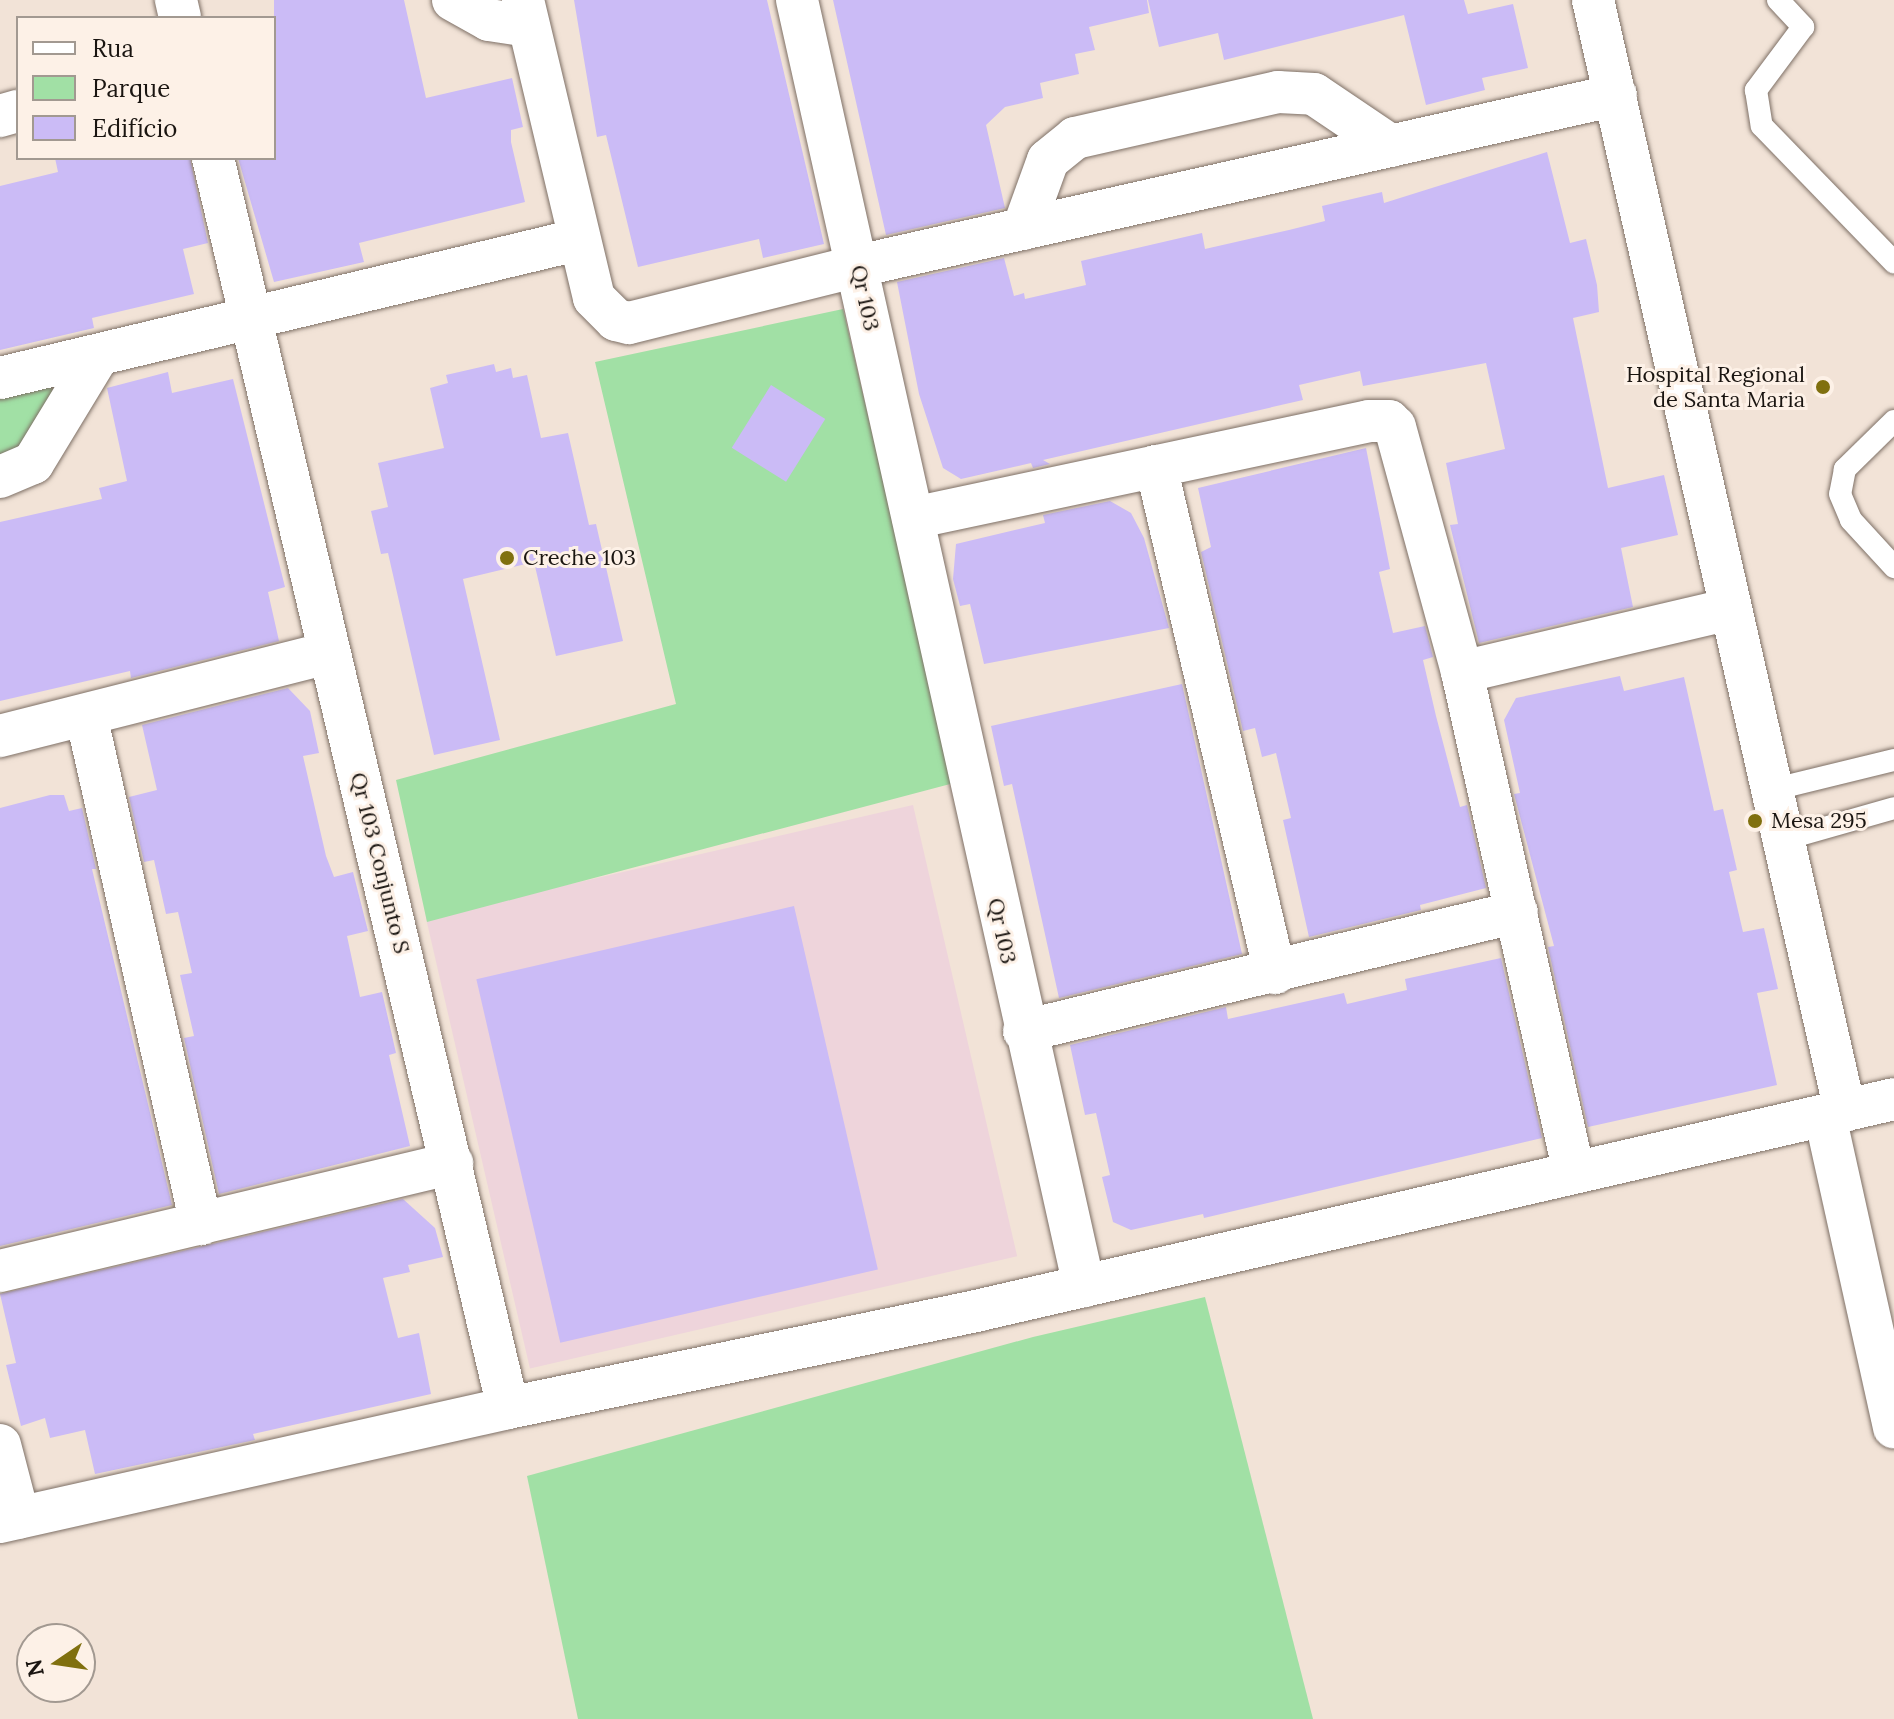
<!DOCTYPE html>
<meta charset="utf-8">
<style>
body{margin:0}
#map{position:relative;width:1894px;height:1719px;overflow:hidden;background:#f2e3d7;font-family:Lora,serif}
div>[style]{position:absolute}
.education>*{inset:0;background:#eed4db;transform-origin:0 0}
.green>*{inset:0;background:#a1e0a5}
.building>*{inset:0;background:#cbbbf6;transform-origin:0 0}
.roads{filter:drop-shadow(0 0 2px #7e7066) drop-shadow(0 0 2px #7e7066)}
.service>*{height:22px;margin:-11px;padding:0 11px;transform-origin:11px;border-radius:11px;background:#fff}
.minor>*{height:42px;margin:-21px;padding:0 21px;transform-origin:21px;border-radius:21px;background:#fff}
.dots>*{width:22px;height:22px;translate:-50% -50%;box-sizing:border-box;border:4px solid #fdf1e7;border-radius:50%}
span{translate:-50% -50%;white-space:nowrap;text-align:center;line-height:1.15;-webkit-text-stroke:6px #fdf1e7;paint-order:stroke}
.street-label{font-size:22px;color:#1a1511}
.poi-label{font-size:22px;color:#1a1511}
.right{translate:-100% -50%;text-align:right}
.left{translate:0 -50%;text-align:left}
.legend{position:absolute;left:16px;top:16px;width:260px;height:144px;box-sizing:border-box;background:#fdf1e7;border:2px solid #a29991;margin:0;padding:10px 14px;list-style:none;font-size:24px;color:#1a1511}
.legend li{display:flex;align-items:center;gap:16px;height:40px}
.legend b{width:40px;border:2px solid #a29991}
.north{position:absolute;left:16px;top:1623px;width:80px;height:80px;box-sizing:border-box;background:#fdf1e7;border:2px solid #a29991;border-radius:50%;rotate:257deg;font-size:22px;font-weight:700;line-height:32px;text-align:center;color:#1a1511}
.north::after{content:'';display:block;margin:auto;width:28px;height:36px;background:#80700f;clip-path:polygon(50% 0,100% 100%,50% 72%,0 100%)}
</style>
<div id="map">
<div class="education">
<div style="left:913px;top:805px;width:463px;height:500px;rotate:77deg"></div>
</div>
<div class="green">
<div style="clip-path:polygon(843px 309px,954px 783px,427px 922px,396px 780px,676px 704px,595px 362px)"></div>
<div style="clip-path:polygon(80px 381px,23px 460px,0 466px,0 398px)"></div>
<div style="clip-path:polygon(1205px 1297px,1313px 1719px,578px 1719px,527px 1476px,1033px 1337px)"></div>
</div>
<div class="building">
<div style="clip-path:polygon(274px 0,404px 0,426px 98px,512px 78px,523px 127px,511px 130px,511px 142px,525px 202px,359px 243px,364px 262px,274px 282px,238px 158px,274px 158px)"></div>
<div style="clip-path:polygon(574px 0,767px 0,824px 244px,763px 258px,759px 239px,638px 267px,606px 135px,597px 137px)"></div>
<div style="clip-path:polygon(833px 0,1147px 0,1149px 13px,1089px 27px,1095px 50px,1075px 54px,1079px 74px,1040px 83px,1043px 98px,1005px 107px,986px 125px,1005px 208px,886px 235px)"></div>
<div style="clip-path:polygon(1148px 0,1464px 0,1468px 14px,1513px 4px,1528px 68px,1482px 78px,1485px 90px,1426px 105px,1404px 15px,1224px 60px,1218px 33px,1159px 47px)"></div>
<div style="clip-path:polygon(1547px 152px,1570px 243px,1586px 239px,1597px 285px,1599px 312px,1573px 318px,1608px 488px,1664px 475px,1678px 535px,1621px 548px,1633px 607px,1479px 643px,1450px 525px,1458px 524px,1446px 463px,1505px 449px,1486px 363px,1363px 386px,1360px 371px,1299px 385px,1303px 400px,1043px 460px,1050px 464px,1033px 468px,1031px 463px,961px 479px,943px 468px,919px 394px,897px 282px,1004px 258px,1014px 296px,1024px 293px,1025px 299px,1086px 285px,1081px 261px,1202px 233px,1205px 249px,1289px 230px,1325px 221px,1322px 206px,1382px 192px,1384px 203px)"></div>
<div style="clip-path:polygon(55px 158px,190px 158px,208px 243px,183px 249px,194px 294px,92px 318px,94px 328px,0 350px,0 186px,58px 172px)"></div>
<div style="clip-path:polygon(494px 364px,496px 372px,511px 368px,513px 378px,527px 375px,541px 438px,568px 433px,589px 525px,596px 524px,623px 641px,556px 656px,534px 562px,463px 579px,500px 740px,434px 755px,388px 553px,381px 554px,371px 511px,388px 507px,378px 463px,444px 448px,430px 388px,448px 383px,446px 375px)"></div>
<div style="clip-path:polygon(168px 372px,172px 393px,233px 379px,285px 587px,268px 592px,279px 641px,131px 678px,130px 671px,0 701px,0 522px,102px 499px,99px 488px,127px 481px,107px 388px)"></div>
<div style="left:771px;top:385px;width:64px;height:74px;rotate:32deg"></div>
<div style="clip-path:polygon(1366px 448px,1390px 569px,1379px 572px,1393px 633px,1425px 626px,1433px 657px,1423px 660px,1436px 716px,1460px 807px,1467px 805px,1486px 888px,1420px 905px,1421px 910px,1309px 937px,1283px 820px,1291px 818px,1276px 753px,1262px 757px,1255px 728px,1243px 731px,1201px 552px,1211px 547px,1198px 488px)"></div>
<div style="clip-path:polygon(1110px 501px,1131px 513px,1144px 538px,1169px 628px,984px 664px,970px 604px,960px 606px,953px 579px,956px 544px,1045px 523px,1043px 515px)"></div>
<div style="clip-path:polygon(1620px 676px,1624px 691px,1684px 677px,1714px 811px,1723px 809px,1737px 870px,1729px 872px,1743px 932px,1764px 928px,1778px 989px,1757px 993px,1777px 1085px,1588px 1127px,1548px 947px,1554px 946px,1514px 794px,1520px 793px,1504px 720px,1516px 698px)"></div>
<div style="clip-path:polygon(1182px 684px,1242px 954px,1059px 998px,1012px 784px,1004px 786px,991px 726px)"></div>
<div style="clip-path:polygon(288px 688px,310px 711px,319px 753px,303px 756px,326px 856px,334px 877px,353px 872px,368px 931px,347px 936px,360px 997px,382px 992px,396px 1053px,389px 1055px,410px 1146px,219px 1194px,184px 1038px,194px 1036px,180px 975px,192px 973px,178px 912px,166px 914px,154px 860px,144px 862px,129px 797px,157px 790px,142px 725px)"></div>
<div style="clip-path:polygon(50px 795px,64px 795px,69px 811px,82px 808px,96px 869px,92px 869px,172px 1205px,0 1246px,0 808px)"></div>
<div style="left:794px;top:906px;width:373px;height:326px;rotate:77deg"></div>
<div style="clip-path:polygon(1501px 958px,1542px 1138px,1204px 1218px,1203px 1214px,1131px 1230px,1113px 1222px,1102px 1177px,1110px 1175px,1096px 1113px,1085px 1115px,1070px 1045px,1226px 1007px,1228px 1019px,1344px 993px,1347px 1004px,1407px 990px,1405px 979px)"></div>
<div style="clip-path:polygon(403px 1199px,435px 1228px,443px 1257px,408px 1265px,410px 1272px,383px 1278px,398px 1338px,419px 1333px,431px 1394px,253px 1434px,255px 1440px,95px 1474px,85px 1430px,50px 1438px,45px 1418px,21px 1426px,6px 1365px,16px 1363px,0 1294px)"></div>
</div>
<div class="roads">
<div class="service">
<div style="left:1778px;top:0;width:37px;rotate:47deg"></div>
<div style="left:1803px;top:27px;width:79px;rotate:126.7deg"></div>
<div style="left:1756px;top:90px;width:36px;rotate:81deg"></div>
<div style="left:1762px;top:126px;width:190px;rotate:45.9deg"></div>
<div style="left:1894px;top:421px;width:69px;rotate:135.6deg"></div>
<div style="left:1845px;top:469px;width:25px;rotate:101deg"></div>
<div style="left:1840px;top:494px;width:28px;rotate:67deg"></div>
<div style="left:1851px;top:520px;width:64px;rotate:47.5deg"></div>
<div style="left:1771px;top:790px;width:127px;rotate:-13.7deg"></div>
<div style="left:1782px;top:840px;width:116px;rotate:-15.9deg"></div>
</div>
<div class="minor">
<div style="left:176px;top:0;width:18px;rotate:77deg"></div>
<div style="left:453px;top:0;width:41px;rotate:29.1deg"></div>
<div style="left:489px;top:20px;width:40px;rotate:8.5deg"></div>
<div style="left:523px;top:0;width:306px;rotate:76.6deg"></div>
<div style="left:594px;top:298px;width:31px;rotate:45deg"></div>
<div style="left:616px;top:320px;width:13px;rotate:13deg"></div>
<div style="left:629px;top:323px;width:236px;rotate:-14deg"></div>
<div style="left:858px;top:266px;width:777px;rotate:-12.71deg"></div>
<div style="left:797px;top:0;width:1318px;rotate:77.42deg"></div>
<div style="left:1593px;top:0;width:1139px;rotate:77.22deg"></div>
<div style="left:0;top:116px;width:19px;rotate:-16deg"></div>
<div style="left:213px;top:158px;width:1284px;rotate:76.72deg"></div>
<div style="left:1023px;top:229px;width:73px;rotate:-70.1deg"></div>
<div style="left:1048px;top:160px;width:35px;rotate:-39deg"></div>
<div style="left:1075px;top:138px;width:208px;rotate:-12.8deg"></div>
<div style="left:1278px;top:92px;width:36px;rotate:3deg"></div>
<div style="left:1314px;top:94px;width:93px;rotate:34deg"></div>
<div style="left:0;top:378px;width:593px;rotate:-13.45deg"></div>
<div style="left:1156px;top:466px;width:521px;rotate:76.79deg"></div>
<div style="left:0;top:477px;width:36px;rotate:-23deg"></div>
<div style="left:33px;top:463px;width:125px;rotate:-58.7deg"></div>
<div style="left:913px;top:518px;width:466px;rotate:-12deg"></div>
<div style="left:1369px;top:421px;width:20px"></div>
<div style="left:1389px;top:421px;width:8px;rotate:45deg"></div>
<div style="left:1395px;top:427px;width:254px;rotate:74.7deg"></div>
<div style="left:1462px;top:672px;width:513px;rotate:77.4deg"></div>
<div style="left:1462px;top:672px;width:275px;rotate:-13.2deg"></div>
<div style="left:86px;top:715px;width:522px;rotate:77.27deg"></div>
<div style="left:0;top:736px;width:339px;rotate:-14.2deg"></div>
<div style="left:1024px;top:1031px;width:507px;rotate:-13.57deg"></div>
<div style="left:1825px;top:1116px;width:319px;rotate:77.5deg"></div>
<div style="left:0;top:1271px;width:465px;rotate:-13.4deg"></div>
<div style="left:0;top:1445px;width:75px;rotate:75.4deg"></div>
<div style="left:0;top:1522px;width:521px;rotate:-12.65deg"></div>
<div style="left:508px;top:1408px;width:478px;rotate:-11.7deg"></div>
<div style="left:976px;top:1311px;width:942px;rotate:-13deg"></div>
</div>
</div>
<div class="dots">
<div style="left:1823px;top:387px;background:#80700f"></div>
<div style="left:507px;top:558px;background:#80700f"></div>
<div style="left:1755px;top:821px;background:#80700f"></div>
</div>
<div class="street-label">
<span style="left:865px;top:298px;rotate:78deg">Qr 103</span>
<span style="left:380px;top:863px;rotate:76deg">Qr 103 Conjunto S</span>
<span style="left:1002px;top:931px;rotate:78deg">Qr 103</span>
</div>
<div class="poi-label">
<span class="right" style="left:1805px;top:387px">Hospital Regional<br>de Santa Maria</span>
<span class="left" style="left:523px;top:558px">Creche 103</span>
<span class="left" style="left:1771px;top:821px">Mesa 295</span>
</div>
<ul class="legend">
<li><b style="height:10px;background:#fff"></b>Rua</li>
<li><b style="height:22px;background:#a1e0a5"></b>Parque</li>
<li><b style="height:22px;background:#cbbbf6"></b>Edifício</li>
</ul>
<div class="north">N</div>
</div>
